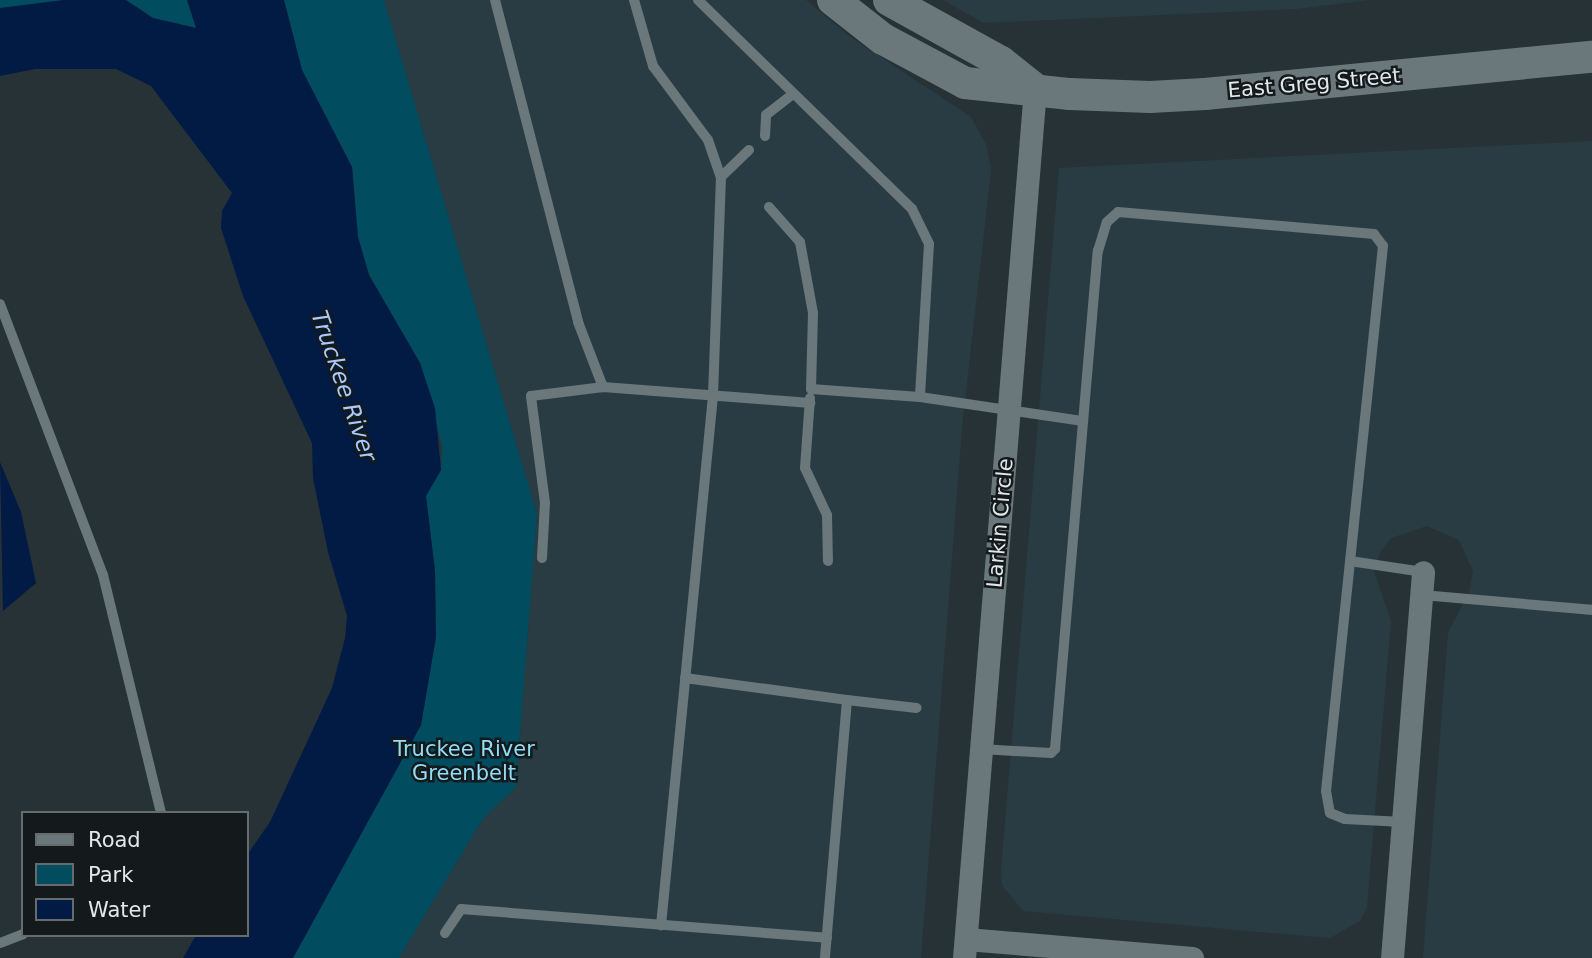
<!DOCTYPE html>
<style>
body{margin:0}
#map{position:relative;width:1592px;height:958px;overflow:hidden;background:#273236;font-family:"DejaVu Sans",sans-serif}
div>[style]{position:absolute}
.built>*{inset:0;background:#2a3c43}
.green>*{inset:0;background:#024c5f}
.water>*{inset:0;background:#011b45}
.service>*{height:10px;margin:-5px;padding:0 5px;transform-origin:5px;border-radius:5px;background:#6a777b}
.minor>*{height:23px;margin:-11.5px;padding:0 11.5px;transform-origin:11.5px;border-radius:11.5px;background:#6a777b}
.secondary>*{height:32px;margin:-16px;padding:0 16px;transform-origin:16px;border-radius:16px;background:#6a777b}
span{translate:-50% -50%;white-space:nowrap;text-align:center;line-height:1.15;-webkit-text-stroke:5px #14191b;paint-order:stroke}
.street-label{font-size:21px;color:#e1e8ea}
.park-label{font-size:21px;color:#92dcf6}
.water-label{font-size:23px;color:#a8caff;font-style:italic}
.legend{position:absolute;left:21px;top:811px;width:228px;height:126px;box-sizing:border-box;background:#14191b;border:2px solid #666c6e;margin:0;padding:9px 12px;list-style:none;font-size:21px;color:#e1e8ea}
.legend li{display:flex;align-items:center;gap:14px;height:35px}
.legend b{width:35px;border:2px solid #666c6e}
</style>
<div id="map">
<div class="built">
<div style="clip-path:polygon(384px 0,806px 0,849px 36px,971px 117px,986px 144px,991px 170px,962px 428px,921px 958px,399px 958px,483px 819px,516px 787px,537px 514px)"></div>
<div style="clip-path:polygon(943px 0,1370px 0,1295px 9px,984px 23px)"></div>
<div style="clip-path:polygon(1592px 141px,1592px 958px,1423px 958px,1448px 633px,1469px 592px,1473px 571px,1459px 540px,1427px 526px,1391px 538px,1380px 552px,1374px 572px,1391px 621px,1367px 907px,1360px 921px,1330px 938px,1023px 911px,1002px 885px,1001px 871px,1059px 168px)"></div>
</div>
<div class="green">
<div style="clip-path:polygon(0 0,64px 0,0 8px)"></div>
<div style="clip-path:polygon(126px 0,187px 0,197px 28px,153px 18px)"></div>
<div style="clip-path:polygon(284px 0,384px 0,537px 514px,516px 787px,483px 819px,399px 958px,293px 958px,421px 725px,436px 637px,435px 571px,426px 496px,441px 470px,442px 446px,420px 363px,369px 275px,358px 237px,352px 167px,302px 70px)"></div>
</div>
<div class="water">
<div style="clip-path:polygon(64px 0,126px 0,153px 18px,196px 28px,187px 0,284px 0,302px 70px,352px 167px,358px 237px,369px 275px,420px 363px,435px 408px,441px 470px,426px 496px,435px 571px,436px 637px,421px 725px,293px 958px,183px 958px,196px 935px,247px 935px,247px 855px,270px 822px,332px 688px,345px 638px,347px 616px,328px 552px,313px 478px,312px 443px,243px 296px,221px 228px,222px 211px,232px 193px,151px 86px,116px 69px,35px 69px,0 76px,0 8px)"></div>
<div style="clip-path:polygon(0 462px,21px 512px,36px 583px,3px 611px)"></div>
</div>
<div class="service">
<div style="left:495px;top:0;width:333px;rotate:75.5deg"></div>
<div style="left:578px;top:322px;width:70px;rotate:69deg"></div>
<div style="left:603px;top:387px;width:208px;rotate:4.4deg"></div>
<div style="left:634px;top:0;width:69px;rotate:73.9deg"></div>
<div style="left:653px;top:66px;width:92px;rotate:53.4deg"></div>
<div style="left:708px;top:140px;width:39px;rotate:71deg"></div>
<div style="left:721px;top:177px;width:219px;rotate:92.1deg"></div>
<div style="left:713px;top:396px;width:532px;rotate:95.61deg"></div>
<div style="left:698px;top:0;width:299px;rotate:44.3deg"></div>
<div style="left:912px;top:209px;width:39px;rotate:64deg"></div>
<div style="left:929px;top:244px;width:153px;rotate:93.4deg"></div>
<div style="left:920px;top:397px;width:165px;rotate:8.4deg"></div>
<div style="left:765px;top:136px;width:21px;rotate:-87deg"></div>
<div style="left:766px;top:115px;width:34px;rotate:-38deg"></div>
<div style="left:721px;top:177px;width:39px;rotate:-44deg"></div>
<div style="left:769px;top:207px;width:47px;rotate:48.5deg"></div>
<div style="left:800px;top:242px;width:72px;rotate:79.6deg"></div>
<div style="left:813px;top:313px;width:76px;rotate:91.5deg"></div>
<div style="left:811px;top:389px;width:109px;rotate:4.2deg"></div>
<div style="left:0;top:304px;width:290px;rotate:69.2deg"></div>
<div style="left:103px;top:575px;width:245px;rotate:76.3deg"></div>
<div style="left:810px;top:398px;width:70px;rotate:94.1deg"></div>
<div style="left:805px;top:468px;width:52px;rotate:64.9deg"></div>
<div style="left:827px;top:515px;width:46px;rotate:88.8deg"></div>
<div style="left:542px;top:558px;width:55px;rotate:-86.9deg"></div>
<div style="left:545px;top:503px;width:108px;rotate:-97.5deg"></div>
<div style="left:531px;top:396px;width:73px;rotate:-7.1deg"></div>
<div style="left:1350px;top:561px;width:74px;rotate:8.6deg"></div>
<div style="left:1422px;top:595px;width:171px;rotate:5deg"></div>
<div style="left:685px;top:678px;width:163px;rotate:7.7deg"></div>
<div style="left:847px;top:700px;width:259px;rotate:94.9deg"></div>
<div style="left:847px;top:700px;width:70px;rotate:6.5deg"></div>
<div style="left:981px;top:749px;width:70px;rotate:3.3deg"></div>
<div style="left:1051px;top:753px;width:6px;rotate:-45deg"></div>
<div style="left:1055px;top:749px;width:500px;rotate:-85.1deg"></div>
<div style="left:1098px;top:251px;width:30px;rotate:-73deg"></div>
<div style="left:1107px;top:222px;width:15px;rotate:-42deg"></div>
<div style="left:1118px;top:212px;width:257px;rotate:4.9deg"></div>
<div style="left:1374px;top:234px;width:15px;rotate:53deg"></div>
<div style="left:1383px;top:246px;width:548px;rotate:95.97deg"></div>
<div style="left:1326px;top:791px;width:22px;rotate:80deg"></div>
<div style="left:1330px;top:813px;width:16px;rotate:22deg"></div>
<div style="left:1345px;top:819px;width:58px;rotate:3deg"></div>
<div style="left:445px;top:933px;width:29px;rotate:-56deg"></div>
<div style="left:461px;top:909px;width:367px;rotate:4.5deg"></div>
<div style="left:0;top:943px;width:25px;rotate:-21deg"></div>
</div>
<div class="minor">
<div style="left:966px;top:939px;width:227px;rotate:4.8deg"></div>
<div style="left:964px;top:958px;width:872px;rotate:-85.33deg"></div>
<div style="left:1392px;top:958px;width:387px;rotate:-85.4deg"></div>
</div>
<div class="secondary">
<div style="left:833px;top:0;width:63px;rotate:38deg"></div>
<div style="left:883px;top:39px;width:93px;rotate:28.2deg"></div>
<div style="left:965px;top:83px;width:106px;rotate:6deg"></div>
<div style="left:1070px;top:94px;width:80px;rotate:2.1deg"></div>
<div style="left:1150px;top:97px;width:55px;rotate:-3.1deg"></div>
<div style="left:1205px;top:94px;width:389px;rotate:-5.5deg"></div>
<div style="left:889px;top:0;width:128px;rotate:29deg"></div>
<div style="left:1001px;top:62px;width:43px;rotate:38.5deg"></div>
</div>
<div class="street-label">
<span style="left:1314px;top:83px;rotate:-5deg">East Greg Street</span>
<span style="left:1000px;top:523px;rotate:-85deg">Larkin Circle</span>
</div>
<div class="park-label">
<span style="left:464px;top:761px">Truckee River<br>Greenbelt</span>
</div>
<div class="water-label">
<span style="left:344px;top:386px;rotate:71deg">Truckee River</span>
</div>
<ul class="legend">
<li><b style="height:9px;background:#6a777b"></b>Road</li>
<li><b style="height:19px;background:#024c5f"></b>Park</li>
<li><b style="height:19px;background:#011b45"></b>Water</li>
</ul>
</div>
